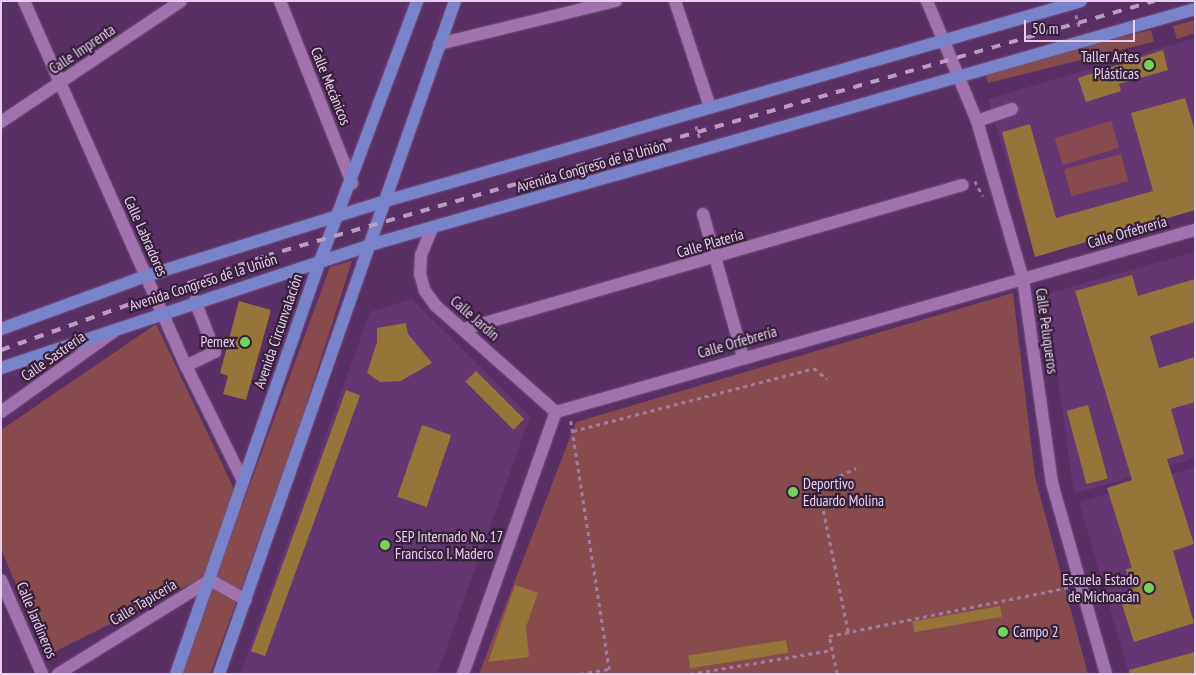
<!DOCTYPE html>
<meta charset="utf-8">
<style>
body{margin:0}
#map{position:relative;width:1196px;height:675px;overflow:hidden;background:#5a2f65;font-family:"PT Sans Narrow",sans-serif}
div>[style]{position:absolute}
.built>*{inset:0;background:#663673}
.green>*{inset:0;background:#884b4d;transform-origin:0 0}
.building>*{inset:0;background:#96743a;transform-origin:0 0}
.path>*{height:2.5px;margin-top:-1.25px;transform-origin:0;background:repeating-linear-gradient(90deg,#9d7ba6 0 4px,transparent 0 8px)}
.roads{filter:drop-shadow(0 0 1px #744f7e) drop-shadow(0 0 1px #744f7e)}
.minor>*{height:12px;margin:-6px;padding:0 6px;transform-origin:6px;border-radius:6px;background:#a172ae}
.major>*{height:12px;margin:-6px;padding:0 6px;transform-origin:6px;border-radius:6px;background:#7883ca}
.rail>*{height:4px;margin-top:-2px;transform-origin:0;background:repeating-linear-gradient(90deg,#ba9bc2 0 9px,transparent 0 18px)}
.dots>*{width:14px;height:14px;translate:-50% -50%;box-sizing:border-box;border:2px solid #35213a;border-radius:50%}
span{translate:-50% -50%;white-space:nowrap;text-align:center;line-height:1.15;-webkit-text-stroke:4.5px #35213a;paint-order:stroke}
.street-label{font-size:15px;color:#e8cfef}
.poi-label{font-size:15px;color:#e8cfef}
.right{translate:-100% -50%;text-align:right}
.left{translate:0 -50%;text-align:left}
.frame{position:absolute;inset:0;border:2px solid #e8cfef;pointer-events:none}
.scale{position:absolute;left:1024px;top:20px;width:111px;height:22px;box-sizing:border-box;border:2px solid #e8cfef;border-top:0;padding-left:6px;font-size:15px;line-height:18px;white-space:nowrap;color:#e8cfef;-webkit-text-stroke:4px #35213a;paint-order:stroke}
</style>
<div id="map">
<div class="built">
<div style="clip-path:polygon(1195px 38px,1195px 210px,1035px 257px,988px 99px)"></div>
<div style="clip-path:polygon(1195px 252px,1195px 458px,1074px 494px,1046px 294px)"></div>
<div style="clip-path:polygon(412px 299px,530px 417px,437px 674px,240px 674px,370px 312px)"></div>
<div style="clip-path:polygon(1195px 467px,1195px 674px,1129px 674px,1079px 502px)"></div>
</div>
<div class="green">
<div style="clip-path:polygon(1195px 20px,1195px 33px,1177px 39px,1173px 26px)"></div>
<div style="left:1151px;top:30px;width:12px;height:171px;rotate:76deg"></div>
<div style="left:1111px;top:121px;width:28px;height:59px;rotate:73deg"></div>
<div style="left:1121px;top:154px;width:28px;height:59px;rotate:75deg"></div>
<div style="clip-path:polygon(352px 261px,292px 449px,210px 674px,180px 674px,214px 572px,46px 656px,1px 549px,1px 430px,156px 324px,242px 506px,330px 267px)"></div>
<div style="clip-path:polygon(1013px 293px,1035px 477px,1088px 674px,479px 674px,576px 422px)"></div>
</div>
<div class="building">
<div style="clip-path:polygon(1163px 50px,1168px 70px,1119px 84px,1121px 91px,1086px 102px,1078px 78px)"></div>
<div style="clip-path:polygon(1185px 98px,1195px 131px,1195px 210px,1035px 257px,1002px 132px,1030px 124px,1056px 218px,1153px 191px,1131px 113px)"></div>
<div style="clip-path:polygon(1132px 275px,1138px 296px,1195px 279px,1195px 322px,1150px 336px,1159px 368px,1195px 357px,1195px 402px,1171px 409px,1184px 454px,1167px 459px,1194px 544px,1173px 551px,1194px 623px,1134px 642px,1120px 598px,1133px 594px,1126px 569px,1132px 568px,1107px 488px,1132px 480px,1075px 291px)"></div>
<div style="clip-path:polygon(239px 301px,271px 310px,246px 400px,223px 394px,228px 376px,220px 373px)"></div>
<div style="clip-path:polygon(406px 323px,408px 334px,432px 363px,401px 381px,380px 382px,367px 373px,377px 342px,377px 328px)"></div>
<div style="left:476px;top:371px;width:68px;height:15px;rotate:45deg"></div>
<div style="left:346px;top:390px;width:15px;height:278px;rotate:20deg"></div>
<div style="left:1088px;top:405px;width:76px;height:22px;rotate:75deg"></div>
<div style="left:422px;top:425px;width:31px;height:76px;rotate:19deg"></div>
<div style="clip-path:polygon(515px 585px,538px 593px,526px 627px,529px 657px,488px 662px)"></div>
<div style="left:1000px;top:606px;width:11px;height:89px;rotate:80deg"></div>
<div style="left:786px;top:640px;width:13px;height:99px;rotate:81deg"></div>
<div style="clip-path:polygon(1195px 652px,1195px 674px,1129px 674px,1129px 670px)"></div>
</div>
<div class="path">
<div style="left:1076px;top:15px;width:15px;rotate:74deg"></div>
<div style="left:696px;top:126px;width:13px;rotate:72deg"></div>
<div style="left:975px;top:181px;width:17px;rotate:62deg"></div>
<div style="left:571px;top:421px;width:256px;rotate:81.2deg"></div>
<div style="left:573px;top:431px;width:249px;rotate:-14.6deg"></div>
<div style="left:814px;top:368px;width:17px;rotate:40deg"></div>
<div style="left:848px;top:632px;width:149px;rotate:-101.6deg"></div>
<div style="left:818px;top:486px;width:42px;rotate:-25.3deg"></div>
<div style="left:580px;top:674px;width:29px;rotate:-10deg"></div>
<div style="left:690px;top:674px;width:144px;rotate:-9.6deg"></div>
<div style="left:837px;top:674px;width:39px;rotate:-102deg"></div>
<div style="left:829px;top:636px;width:245px;rotate:-11.5deg"></div>
</div>
<div class="roads">
<div class="minor">
<div style="left:24px;top:1px;width:399px;rotate:66.1deg"></div>
<div style="left:186px;top:366px;width:128px;rotate:63.6deg"></div>
<div style="left:280px;top:1px;width:196px;rotate:68.4deg"></div>
<div style="left:675px;top:1px;width:112px;rotate:71.7deg"></div>
<div style="left:927px;top:1px;width:130px;rotate:67.4deg"></div>
<div style="left:977px;top:121px;width:165px;rotate:73.8deg"></div>
<div style="left:1023px;top:279px;width:206px;rotate:81.9deg"></div>
<div style="left:1052px;top:483px;width:198px;rotate:74.2deg"></div>
<div style="left:439px;top:44px;width:182px;rotate:-13.7deg"></div>
<div style="left:977px;top:121px;width:37px;rotate:-19deg"></div>
<div style="left:1px;top:122px;width:217px;rotate:-33.9deg"></div>
<div style="left:703px;top:214px;width:148px;rotate:74.4deg"></div>
<div style="left:432px;top:228px;width:29px;rotate:112deg"></div>
<div style="left:421px;top:255px;width:19px;rotate:93deg"></div>
<div style="left:420px;top:274px;width:18px;rotate:74deg"></div>
<div style="left:425px;top:291px;width:19px;rotate:54deg"></div>
<div style="left:436px;top:306px;width:160px;rotate:41.5deg"></div>
<div style="left:464px;top:329px;width:519px;rotate:-16.1deg"></div>
<div style="left:186px;top:366px;width:32px;rotate:-26deg"></div>
<div style="left:215px;top:352px;width:55px;rotate:-111.4deg"></div>
<div style="left:1px;top:412px;width:138px;rotate:-35.5deg"></div>
<div style="left:556px;top:412px;width:664px;rotate:-15.9deg"></div>
<div style="left:1px;top:580px;width:103px;rotate:66.4deg"></div>
<div style="left:58px;top:674px;width:179px;rotate:-31.7deg"></div>
<div style="left:210px;top:580px;width:41px;rotate:29.1deg"></div>
<div style="left:463px;top:674px;width:278px;rotate:-70.5deg"></div>
</div>
<div class="major">
<div style="left:1px;top:329px;width:154px;rotate:-20.1deg"></div>
<div style="left:146px;top:276px;width:247px;rotate:-17.4deg"></div>
<div style="left:382px;top:202px;width:727px;rotate:-16.04deg"></div>
<div style="left:1px;top:368px;width:389px;rotate:-18.4deg"></div>
<div style="left:370px;top:245px;width:858px;rotate:-15.96deg"></div>
<div style="left:176px;top:674px;width:437px;rotate:-70.8deg"></div>
<div style="left:320px;top:261px;width:278px;rotate:-69.5deg"></div>
<div style="left:219px;top:674px;width:713px;rotate:-70.68deg"></div>
</div>
</div>
<div class="rail">
<div style="left:1px;top:350px;width:280px;rotate:-19.6deg"></div>
<div style="left:265px;top:256px;width:925px;rotate:-16deg"></div>
</div>
<div class="dots">
<div style="left:1149px;top:65px;background:#76d25a"></div>
<div style="left:245px;top:342px;background:#76d25a"></div>
<div style="left:793px;top:492px;background:#76d25a"></div>
<div style="left:385px;top:545px;background:#76d25a"></div>
<div style="left:1149px;top:588px;background:#76d25a"></div>
<div style="left:1003px;top:632px;background:#76d25a"></div>
</div>
<div class="street-label">
<span style="left:82px;top:49px;rotate:-34deg">Calle Imprenta</span>
<span style="left:331px;top:86px;rotate:68deg">Calle Mecánicos</span>
<span style="left:591px;top:166px;rotate:-16deg">Avenida Congreso de la Unión</span>
<span style="left:1127px;top:232px;rotate:-16deg">Calle Orfebrería</span>
<span style="left:146px;top:236px;rotate:66deg">Calle Labradores</span>
<span style="left:710px;top:243px;rotate:-16deg">Calle Platería</span>
<span style="left:203px;top:282px;rotate:-18deg">Avenida Congreso de la Unión</span>
<span style="left:475px;top:318px;rotate:41deg">Calle Jardin</span>
<span style="left:278px;top:331px;rotate:-71deg">Avenida Circunvalación</span>
<span style="left:1047px;top:331px;rotate:82deg">Calle Peluqueros</span>
<span style="left:737px;top:342px;rotate:-16deg">Calle Orfebrería</span>
<span style="left:53px;top:356px;rotate:-35deg">Calle Sastrería</span>
<span style="left:143px;top:602px;rotate:-31deg">Calle Tapicería</span>
<span style="left:37px;top:620px;rotate:67deg">Calle Jardineros</span>
</div>
<div class="poi-label">
<span class="right" style="left:1139px;top:65px">Taller Artes<br>Plásticas</span>
<span class="right" style="left:235px;top:342px">Pemex</span>
<span class="left" style="left:803px;top:492px">Deportivo<br>Eduardo Molina</span>
<span class="left" style="left:395px;top:545px">SEP Internado No. 17<br>Francisco I. Madero</span>
<span class="right" style="left:1139px;top:588px">Escuela Estado<br>de Michoacán</span>
<span class="left" style="left:1013px;top:632px">Campo 2</span>
</div>
<div class="frame"></div>
<div class="scale">50 m</div>
</div>
